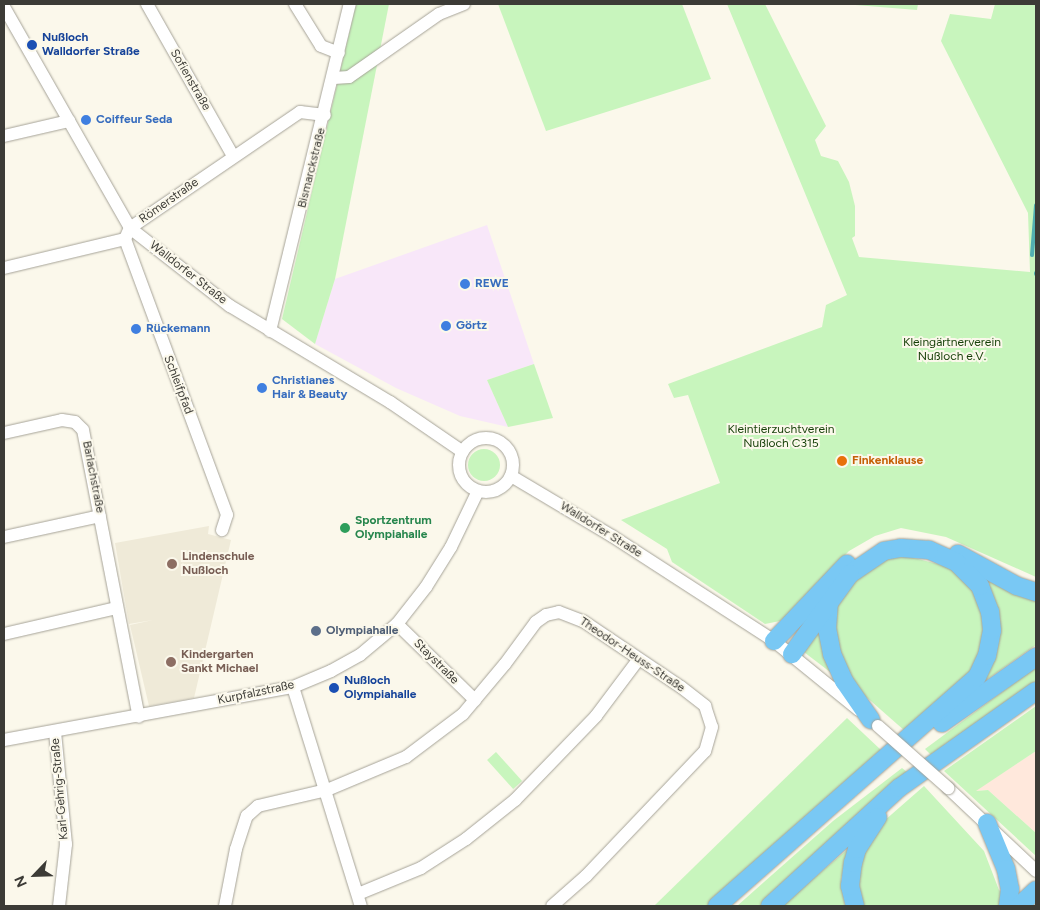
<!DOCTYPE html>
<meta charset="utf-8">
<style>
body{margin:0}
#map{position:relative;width:1040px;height:910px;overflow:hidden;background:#fbf8eb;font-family:Figtree,sans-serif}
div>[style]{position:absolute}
.commercial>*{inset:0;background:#f8e7f9}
.industrial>*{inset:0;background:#ffe8dc}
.built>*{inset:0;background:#efead8}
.green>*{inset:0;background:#c8f5bd;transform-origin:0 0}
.round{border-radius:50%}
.stream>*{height:4px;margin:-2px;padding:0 2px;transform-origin:2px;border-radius:2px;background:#52b0b1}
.roads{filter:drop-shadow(0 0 1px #a6a398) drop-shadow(0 0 1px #a6a398)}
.minor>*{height:12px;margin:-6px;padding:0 6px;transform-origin:6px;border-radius:6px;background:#fff}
.minor>.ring{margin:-6px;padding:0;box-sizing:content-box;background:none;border:12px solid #fff;border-radius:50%}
.highway>*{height:18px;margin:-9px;padding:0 9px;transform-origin:9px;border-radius:9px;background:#79c8f4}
.bridges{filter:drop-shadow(0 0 1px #a6a398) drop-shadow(0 0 1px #a6a398)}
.minor-bridge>*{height:12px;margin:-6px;padding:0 6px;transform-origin:6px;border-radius:6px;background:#fff}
.dots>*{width:14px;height:14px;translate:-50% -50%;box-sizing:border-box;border:2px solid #fbf8eb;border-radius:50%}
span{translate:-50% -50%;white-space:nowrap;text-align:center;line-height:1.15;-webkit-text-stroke:4px #fbf8eb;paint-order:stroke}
.transit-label{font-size:12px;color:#164399;font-weight:700}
.left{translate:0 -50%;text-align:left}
.street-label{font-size:12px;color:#3c3b36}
.shop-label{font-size:12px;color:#366cbe;font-weight:700}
.park-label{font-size:12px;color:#153f07}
.food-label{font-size:12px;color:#c56008;font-weight:700}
.leisure-label{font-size:12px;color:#27864d;font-weight:700}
.education-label{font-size:12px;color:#785e54;font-weight:700}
.service-label{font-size:12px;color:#4e5e75;font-weight:700}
.frame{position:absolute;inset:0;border:5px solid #3c3b36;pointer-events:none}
.north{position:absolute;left:10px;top:850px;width:50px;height:50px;-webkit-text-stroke:4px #fbf8eb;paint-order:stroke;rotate:246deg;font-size:14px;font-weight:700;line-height:20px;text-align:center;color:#3c3b36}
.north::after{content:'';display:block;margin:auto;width:18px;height:22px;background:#3c3b36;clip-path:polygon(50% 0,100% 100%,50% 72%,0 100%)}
</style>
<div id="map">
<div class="commercial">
<div style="clip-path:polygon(487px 225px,534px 364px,487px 380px,508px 427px,460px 416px,396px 388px,315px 344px,335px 279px)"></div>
</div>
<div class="industrial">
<div style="clip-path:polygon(1036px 751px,1036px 833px,988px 790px,975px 791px)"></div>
</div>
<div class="built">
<div style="clip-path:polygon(209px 526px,208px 534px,231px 540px,194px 698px,149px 706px,130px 625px,153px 620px,129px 624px,115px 543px)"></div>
</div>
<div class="green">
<div style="clip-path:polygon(356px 4px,389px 4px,335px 279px,315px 344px,282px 319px)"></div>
<div style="clip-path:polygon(498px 4px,682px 4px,711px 79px,546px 131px)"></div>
<div style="clip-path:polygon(727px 4px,765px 4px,826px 126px,815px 140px,821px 156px,838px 161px,849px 182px,855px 206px,855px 236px,852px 238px,859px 257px,1030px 272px,1028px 213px,941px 41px,950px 14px,991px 19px,995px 4px,1036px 4px,1036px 577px,946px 537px,901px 528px,875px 536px,849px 551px,787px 615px,780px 621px,765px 624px,672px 562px,667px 549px,621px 520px,720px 483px,688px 395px,674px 398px,668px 384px,822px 327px,826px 305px,847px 295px)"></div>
<div style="clip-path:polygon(843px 4px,918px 4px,917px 10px)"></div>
<div style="clip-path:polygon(534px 364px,553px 418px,508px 427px,487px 380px)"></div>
<div class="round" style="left:468px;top:449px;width:32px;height:32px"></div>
<div style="clip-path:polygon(902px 555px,946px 566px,961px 577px,975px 592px,984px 612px,986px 634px,972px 672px,905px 731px,864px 695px,843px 664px,834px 624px,837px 602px,848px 583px,881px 560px)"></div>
<div style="clip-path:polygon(977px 574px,1036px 600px,1036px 645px,982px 683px,992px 658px)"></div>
<div style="clip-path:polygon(821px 618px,834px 675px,800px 649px)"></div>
<div style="clip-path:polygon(1036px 667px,1036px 690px,934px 758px,925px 749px)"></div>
<div style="clip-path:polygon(1036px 706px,1036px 751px,976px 791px,988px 790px,1036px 833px,1036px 856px,944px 771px)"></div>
<div style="clip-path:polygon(847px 718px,881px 750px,711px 906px,654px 906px)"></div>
<div style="left:496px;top:752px;width:39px;height:12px;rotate:48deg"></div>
<div style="clip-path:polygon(902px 768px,912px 776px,763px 906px,737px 906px,833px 821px)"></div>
<div style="clip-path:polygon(924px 786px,984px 851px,999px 890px,1004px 894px,1002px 906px,858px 906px,857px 862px,884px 821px)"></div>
<div style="clip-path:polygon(848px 849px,841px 880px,845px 906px,781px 906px)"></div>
</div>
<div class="stream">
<div style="left:1032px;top:255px;width:50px;rotate:-85.4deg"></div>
<div style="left:1036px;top:273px;width:1px;rotate:90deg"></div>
</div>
<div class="roads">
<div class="minor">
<div style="left:147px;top:4px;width:175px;rotate:60.5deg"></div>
<div style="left:295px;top:4px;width:49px;rotate:58.2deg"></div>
<div style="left:321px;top:46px;width:19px;rotate:21deg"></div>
<div style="left:4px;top:7px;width:254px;rotate:60.3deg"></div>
<div style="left:130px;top:228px;width:127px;rotate:38deg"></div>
<div style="left:230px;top:306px;width:187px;rotate:31deg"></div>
<div style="left:390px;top:402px;width:88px;rotate:34.4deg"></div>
<div style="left:334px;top:78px;width:15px;rotate:-4deg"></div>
<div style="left:349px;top:77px;width:110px;rotate:-35deg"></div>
<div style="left:439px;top:14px;width:27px;rotate:-22deg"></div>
<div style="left:4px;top:136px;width:67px;rotate:-13deg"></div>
<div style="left:125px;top:239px;width:294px;rotate:69.7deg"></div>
<div style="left:227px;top:515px;width:16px;rotate:108deg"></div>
<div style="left:4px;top:268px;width:124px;rotate:-13.5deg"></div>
<div style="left:125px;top:239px;width:12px;rotate:-66deg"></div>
<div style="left:130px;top:228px;width:206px;rotate:-34.3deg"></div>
<div style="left:300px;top:112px;width:25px;rotate:7deg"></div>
<div style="left:270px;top:331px;width:337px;rotate:-76.3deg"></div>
<div style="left:4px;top:433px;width:59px;rotate:-12.6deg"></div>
<div style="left:62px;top:420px;width:13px;rotate:9deg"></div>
<div style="left:75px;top:422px;width:11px;rotate:45deg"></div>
<div style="left:83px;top:430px;width:292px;rotate:79deg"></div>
<div class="ring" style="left:459px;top:438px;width:42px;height:42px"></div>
<div style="left:511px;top:476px;width:117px;rotate:30.7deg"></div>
<div style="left:612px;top:536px;width:193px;rotate:32.9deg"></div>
<div style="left:774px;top:641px;width:109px;rotate:39.1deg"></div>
<div style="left:4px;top:537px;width:98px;rotate:-12.3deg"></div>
<div style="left:397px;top:624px;width:109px;rotate:44.3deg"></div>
<div style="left:4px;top:634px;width:116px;rotate:-13deg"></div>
<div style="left:293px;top:687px;width:229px;rotate:72.8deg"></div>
<div style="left:55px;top:732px;width:113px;rotate:84.4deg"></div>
<div style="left:66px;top:844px;width:62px;rotate:96.4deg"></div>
<div style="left:4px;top:740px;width:294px;rotate:-10.4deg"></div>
<div style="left:293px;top:687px;width:41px;rotate:-22.8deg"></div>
<div style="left:331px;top:671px;width:33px;rotate:-29deg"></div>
<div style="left:360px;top:655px;width:48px;rotate:-40deg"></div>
<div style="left:397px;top:624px;width:47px;rotate:-51.9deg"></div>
<div style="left:426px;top:587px;width:47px;rotate:-58deg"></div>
<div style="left:451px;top:547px;width:62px;rotate:-64.3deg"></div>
<div style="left:948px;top:788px;width:121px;rotate:43.3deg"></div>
<div style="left:358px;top:894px;width:68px;rotate:-22.4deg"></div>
<div style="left:421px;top:868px;width:54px;rotate:-32.8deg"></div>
<div style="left:466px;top:839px;width:63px;rotate:-38.5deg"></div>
<div style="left:515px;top:800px;width:117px;rotate:-46deg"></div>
<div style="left:596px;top:716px;width:70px;rotate:-53.1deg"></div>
<div style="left:225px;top:906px;width:58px;rotate:-79.1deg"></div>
<div style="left:236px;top:849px;width:35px;rotate:-72deg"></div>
<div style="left:247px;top:816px;width:15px;rotate:-42deg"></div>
<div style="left:258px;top:806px;width:71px;rotate:-13.1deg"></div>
<div style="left:327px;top:790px;width:86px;rotate:-22.7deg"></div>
<div style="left:406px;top:757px;width:71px;rotate:-37deg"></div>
<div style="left:463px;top:714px;width:65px;rotate:-50deg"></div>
<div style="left:505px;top:664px;width:52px;rotate:-53.6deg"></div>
<div style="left:536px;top:622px;width:12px;rotate:-35deg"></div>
<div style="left:546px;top:615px;width:13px;rotate:-13deg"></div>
<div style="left:559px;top:612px;width:26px;rotate:21deg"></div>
<div style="left:583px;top:621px;width:118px;rotate:34deg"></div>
<div style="left:681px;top:687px;width:31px;rotate:38deg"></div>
<div style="left:705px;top:706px;width:22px;rotate:72deg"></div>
<div style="left:712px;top:727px;width:25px;rotate:106deg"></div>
<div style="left:705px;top:751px;width:173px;rotate:133.6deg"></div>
<div style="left:586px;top:876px;width:45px;rotate:138.6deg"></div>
</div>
<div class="highway">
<div style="left:958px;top:554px;width:67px;rotate:28.5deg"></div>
<div style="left:1017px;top:586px;width:20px;rotate:18deg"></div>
<div style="left:829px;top:601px;width:27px;rotate:94deg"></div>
<div style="left:827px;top:628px;width:26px;rotate:79deg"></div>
<div style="left:832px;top:654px;width:30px;rotate:66deg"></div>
<div style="left:844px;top:681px;width:47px;rotate:55.3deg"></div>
<div style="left:774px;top:641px;width:106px;rotate:-46.5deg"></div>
<div style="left:942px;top:723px;width:115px;rotate:-35.1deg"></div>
<div style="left:987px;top:823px;width:50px;rotate:67.6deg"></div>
<div style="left:1006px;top:869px;width:20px;rotate:79deg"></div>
<div style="left:1010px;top:889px;width:17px;rotate:97deg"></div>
<div style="left:717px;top:906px;width:346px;rotate:-41.4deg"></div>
<div style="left:977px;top:677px;width:23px;rotate:-65deg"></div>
<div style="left:987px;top:656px;width:26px;rotate:-79deg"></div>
<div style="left:992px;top:630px;width:18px;rotate:-96deg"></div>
<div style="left:990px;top:612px;width:28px;rotate:-111deg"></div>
<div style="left:980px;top:586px;width:34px;rotate:-135deg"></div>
<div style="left:956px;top:562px;width:30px;rotate:-156deg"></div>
<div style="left:929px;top:550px;width:28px;rotate:-176deg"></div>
<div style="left:901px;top:548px;width:17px;rotate:170deg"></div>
<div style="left:884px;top:551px;width:41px;rotate:145.9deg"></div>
<div style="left:850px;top:574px;width:99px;rotate:125.9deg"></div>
<div style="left:770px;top:906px;width:175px;rotate:-42.5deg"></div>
<div style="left:899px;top:788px;width:168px;rotate:-35.3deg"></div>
<div style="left:855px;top:906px;width:21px;rotate:-104deg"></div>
<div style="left:850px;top:886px;width:23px;rotate:-83deg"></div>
<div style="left:853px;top:863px;width:15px;rotate:-74deg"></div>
<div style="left:857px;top:849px;width:38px;rotate:-57deg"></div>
<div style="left:1019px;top:906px;width:23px;rotate:-43deg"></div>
</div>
</div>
<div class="bridges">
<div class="minor-bridge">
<div style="left:878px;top:726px;width:94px;rotate:41.5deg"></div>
</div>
</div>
<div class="dots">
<div style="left:32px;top:45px;background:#1a4fb4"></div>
<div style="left:86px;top:120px;background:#3f7fe0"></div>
<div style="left:465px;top:284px;background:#3f7fe0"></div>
<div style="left:446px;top:326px;background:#3f7fe0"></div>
<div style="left:136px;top:329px;background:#3f7fe0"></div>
<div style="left:262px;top:388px;background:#3f7fe0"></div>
<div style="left:842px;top:461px;background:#e8710a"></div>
<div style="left:345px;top:528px;background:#2e9e5b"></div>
<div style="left:172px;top:564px;background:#8d6e63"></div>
<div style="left:316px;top:631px;background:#5c6f8a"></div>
<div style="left:171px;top:662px;background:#8d6e63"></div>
<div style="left:334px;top:688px;background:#1a4fb4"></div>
</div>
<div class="transit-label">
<span class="left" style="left:42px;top:45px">Nußloch<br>Walldorfer Straße</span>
<span class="left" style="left:344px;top:688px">Nußloch<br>Olympiahalle</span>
</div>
<div class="street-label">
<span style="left:190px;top:80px;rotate:60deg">Sofienstraße</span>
<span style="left:312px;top:168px;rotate:-76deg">Bismarckstraße</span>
<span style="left:169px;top:201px;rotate:-35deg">Römerstraße</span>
<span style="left:188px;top:273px;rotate:38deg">Walldorfer Straße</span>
<span style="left:178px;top:385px;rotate:69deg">Schleifpfad</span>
<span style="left:93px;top:477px;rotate:79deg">Barlachstraße</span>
<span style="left:601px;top:530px;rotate:32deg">Walldorfer Straße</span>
<span style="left:632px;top:655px;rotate:34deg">Theodor-Heuss-Straße</span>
<span style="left:436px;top:662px;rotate:45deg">Staystraße</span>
<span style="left:256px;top:693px;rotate:-12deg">Kurpfalzstraße</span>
<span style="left:60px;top:789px;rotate:-95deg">Karl-Gehrig-Straße</span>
</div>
<div class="shop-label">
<span class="left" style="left:96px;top:120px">Coiffeur Seda</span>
<span class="left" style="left:475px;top:284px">REWE</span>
<span class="left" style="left:456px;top:326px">Görtz</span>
<span class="left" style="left:146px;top:329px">Rückemann</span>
<span class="left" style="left:272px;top:388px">Christianes<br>Hair &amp; Beauty</span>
</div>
<div class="park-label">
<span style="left:952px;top:350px">Kleingärtnerverein<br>Nußloch e.V.</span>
<span style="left:781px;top:437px">Kleintierzuchtverein<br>Nußloch C315</span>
</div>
<div class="food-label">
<span class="left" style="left:852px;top:461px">Finkenklause</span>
</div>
<div class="leisure-label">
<span class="left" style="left:355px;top:528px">Sportzentrum<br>Olympiahalle</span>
</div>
<div class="education-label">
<span class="left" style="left:182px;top:564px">Lindenschule<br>Nußloch</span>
<span class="left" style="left:181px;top:662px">Kindergarten<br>Sankt Michael</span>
</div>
<div class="service-label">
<span class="left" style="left:326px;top:631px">Olympiahalle</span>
</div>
<div class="frame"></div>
<div class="north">N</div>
</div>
